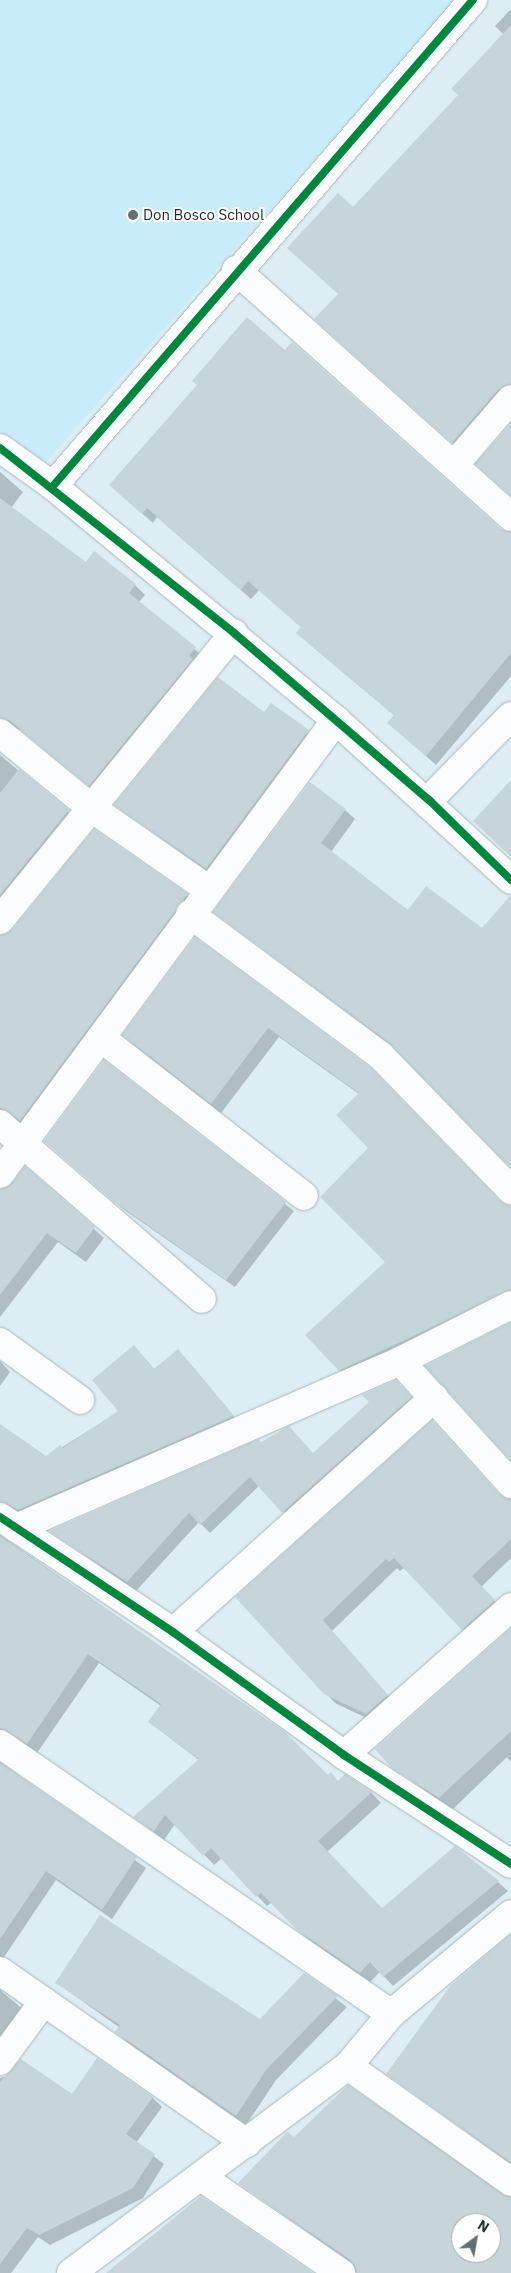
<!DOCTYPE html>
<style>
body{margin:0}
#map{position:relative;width:511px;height:2273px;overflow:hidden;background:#dcedf4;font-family:"IBM Plex Sans",sans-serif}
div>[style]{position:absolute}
.built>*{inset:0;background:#c9ecfa}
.shadow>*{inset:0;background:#0003}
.building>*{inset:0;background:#c5d5da}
.roads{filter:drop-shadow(0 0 1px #a8b8be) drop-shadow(0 0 1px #a8b8be)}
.street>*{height:28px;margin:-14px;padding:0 14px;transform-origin:14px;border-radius:14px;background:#fafcfd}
.secondary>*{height:28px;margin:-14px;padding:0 14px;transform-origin:14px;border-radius:14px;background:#fafcfd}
.cycleway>*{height:8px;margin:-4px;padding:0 4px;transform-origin:4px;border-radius:4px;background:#00873e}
.dots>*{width:14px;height:14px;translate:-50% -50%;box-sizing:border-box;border:2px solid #fff;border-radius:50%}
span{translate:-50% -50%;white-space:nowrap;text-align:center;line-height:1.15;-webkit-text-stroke:4px #fff;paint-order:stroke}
.poi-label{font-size:15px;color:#1c2c32}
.left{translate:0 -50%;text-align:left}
.north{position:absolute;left:451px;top:2213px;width:50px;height:50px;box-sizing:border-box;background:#fff;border:1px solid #a4abad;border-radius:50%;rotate:32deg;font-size:14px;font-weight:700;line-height:20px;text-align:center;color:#1c2c32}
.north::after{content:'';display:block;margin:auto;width:18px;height:22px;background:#5f7076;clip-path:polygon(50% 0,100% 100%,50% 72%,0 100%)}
</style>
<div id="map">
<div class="built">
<div style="clip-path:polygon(0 0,456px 0,44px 464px,0 430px)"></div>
</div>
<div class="shadow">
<div style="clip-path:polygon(511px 9px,511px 398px,463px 452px,326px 329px,339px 294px,353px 209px,459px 95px,504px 35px,495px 26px)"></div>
<div style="clip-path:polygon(0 472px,23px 492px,11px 508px,86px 563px,135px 585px,145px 595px,139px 602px,205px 658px,100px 795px,21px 730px,4px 728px,0 733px)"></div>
<div style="clip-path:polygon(121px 495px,511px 532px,511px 676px,436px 765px,389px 723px,395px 716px,308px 643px,298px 633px,302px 628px,259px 590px,251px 599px,157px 517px,153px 523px)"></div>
<div style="clip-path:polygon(271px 704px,321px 744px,220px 881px,116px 805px,264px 714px)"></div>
<div style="clip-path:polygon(0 755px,78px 821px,0 917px)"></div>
<div style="clip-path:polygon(345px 810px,355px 819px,331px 852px,408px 912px,483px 930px,511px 895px,511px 1166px,402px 1054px,215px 912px)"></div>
<div style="clip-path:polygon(187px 895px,197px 905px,30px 1130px,13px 1118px,0 1124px,0 935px)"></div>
<div style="clip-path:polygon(195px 939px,500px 1202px,511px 1205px,511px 1302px,350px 1380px,340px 1370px,387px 1262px,359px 1094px,279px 1037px,221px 1113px,134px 1045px,124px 1035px)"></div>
<div style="clip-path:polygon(104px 1062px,294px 1211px,235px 1287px,123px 1209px,54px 1149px)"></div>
<div style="clip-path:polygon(25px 1168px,104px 1238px,86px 1262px,58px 1242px,0 1317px,0 1189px,7px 1189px)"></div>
<div style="clip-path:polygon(134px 1346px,155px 1370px,188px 1361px,242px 1426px,29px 1519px,0 1516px,0 1426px,45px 1458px,120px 1411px)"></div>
<div style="clip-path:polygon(0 1361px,10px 1372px,0 1386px)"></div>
<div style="clip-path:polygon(405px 1391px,420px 1407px,292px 1521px,260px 1485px,210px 1533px,199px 1522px,136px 1591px,51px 1531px,261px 1444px,313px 1455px)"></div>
<div style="clip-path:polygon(501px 1496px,511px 1500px,511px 1558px,481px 1587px,504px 1611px,472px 1639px,405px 1567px,400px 1571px,397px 1568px,332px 1631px,397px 1706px,377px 1723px,335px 1703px,237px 1598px)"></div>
<div style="clip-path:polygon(0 1535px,285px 1733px,328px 1777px,338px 1782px,345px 1776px,372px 1793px,381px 1803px,327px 1852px,382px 1910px,498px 1882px,508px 1891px,393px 1986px,380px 1972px,370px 1982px,309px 1940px,272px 1902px,267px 1906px,222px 1858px,214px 1865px,175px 1824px,164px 1840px,135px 1817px,199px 1760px,149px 1722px,161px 1706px,99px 1663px,37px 1753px,12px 1738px,0 1743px)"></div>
<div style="clip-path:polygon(511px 1634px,511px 1762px,507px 1757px,452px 1810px,393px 1767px)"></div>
<div style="clip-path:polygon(0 1762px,146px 1868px,112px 1919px,56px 1880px,0 1963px)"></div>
<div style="clip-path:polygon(511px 1936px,511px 2164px,388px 2074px)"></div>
<div style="clip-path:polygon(305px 1975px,347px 2007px,276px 2080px,246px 2125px,127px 2042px,117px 2032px,120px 2028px,57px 1983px,260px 2021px)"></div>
<div style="clip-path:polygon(0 1990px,31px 2016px,0 2061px)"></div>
<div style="clip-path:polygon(7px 2076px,72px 2095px,152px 2097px,162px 2107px,136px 2143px,164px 2164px,143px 2198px,50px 2245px,38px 2237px,11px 2273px,0 2273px,0 2078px)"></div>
<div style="clip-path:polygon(evenodd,294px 2138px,511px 2198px,511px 2273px,358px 2273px,353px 2264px,239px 2183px,294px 2138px,461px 2223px,491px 2223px,491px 2253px,461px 2253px,461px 2223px)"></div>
</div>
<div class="building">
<div style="clip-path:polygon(511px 25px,511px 384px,499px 389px,452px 443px,314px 319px,338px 294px,287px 248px,338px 193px,353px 207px,458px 95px,451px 89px)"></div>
<div style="clip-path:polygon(247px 317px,285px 350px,292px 342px,501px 529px,511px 532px,511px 653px,426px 756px,387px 723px,394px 715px,296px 633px,301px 627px,248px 581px,241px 590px,147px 508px,142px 514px,109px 485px,197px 385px,192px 381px)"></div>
<div style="clip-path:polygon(511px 423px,511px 496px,475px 464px)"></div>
<div style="clip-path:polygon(0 498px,86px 562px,94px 551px,136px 584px,129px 593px,196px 647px,189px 656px,193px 659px,89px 786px,10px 721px,0 718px)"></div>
<div style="clip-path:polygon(218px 677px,264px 712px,271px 703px,309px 730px,206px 869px,114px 805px)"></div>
<div style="clip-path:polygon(19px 769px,69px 810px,0 895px,0 793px)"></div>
<div style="clip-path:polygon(511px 780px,511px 857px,473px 821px)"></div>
<div style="clip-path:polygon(310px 782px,346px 809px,321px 843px,408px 910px,426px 886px,482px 928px,511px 895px,511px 1168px,390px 1044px,213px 912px)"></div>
<div style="clip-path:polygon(94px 829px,188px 894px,20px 1121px,0 1109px,0 935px,12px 930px)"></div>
<div style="clip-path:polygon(195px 937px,371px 1068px,500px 1201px,511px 1205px,511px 1290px,339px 1371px,305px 1335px,385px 1262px,320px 1197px,368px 1148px,336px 1115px,359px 1093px,268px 1028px,211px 1104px,122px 1035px)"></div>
<div style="clip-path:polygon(104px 1060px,286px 1202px,226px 1280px,113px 1201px,44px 1141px)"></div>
<div style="clip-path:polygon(25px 1166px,95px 1227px,76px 1253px,47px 1233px,0 1295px,0 1189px,12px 1184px)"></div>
<div style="clip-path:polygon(511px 1322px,511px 1461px,425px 1366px)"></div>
<div style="clip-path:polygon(134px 1345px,154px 1369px,178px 1349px,234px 1416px,18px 1510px,0 1502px,0 1424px,46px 1456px,60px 1445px,63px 1448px,118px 1411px,92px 1380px)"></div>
<div style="clip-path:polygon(396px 1380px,412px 1397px,282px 1513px,250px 1477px,200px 1525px,189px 1513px,127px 1582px,49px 1531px,259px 1439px,261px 1442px,289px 1426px,313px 1453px,369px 1402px,362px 1395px)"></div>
<div style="clip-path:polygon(432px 1420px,499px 1494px,511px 1499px,511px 1539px,472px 1576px,495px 1600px,462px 1630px,394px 1558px,389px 1562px,386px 1559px,323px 1620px,388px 1695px,366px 1714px,324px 1694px,235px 1597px)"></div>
<div style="clip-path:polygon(0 1536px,285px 1732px,328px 1775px,331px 1772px,338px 1781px,345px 1774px,372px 1792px,318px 1841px,382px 1908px,455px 1846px,499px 1881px,383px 1977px,370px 1962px,360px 1973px,297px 1930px,261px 1893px,256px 1897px,211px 1848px,203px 1856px,165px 1815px,154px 1831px,133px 1817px,199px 1759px,148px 1722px,161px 1704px,88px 1654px,27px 1744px,0 1729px)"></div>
<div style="clip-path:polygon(511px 1628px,511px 1731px,439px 1798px,392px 1768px,375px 1749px)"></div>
<div style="clip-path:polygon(0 1763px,137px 1857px,102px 1910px,46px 1871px,0 1939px)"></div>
<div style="clip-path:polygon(100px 1915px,260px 2019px,304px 1973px,338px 1996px,266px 2070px,236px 2116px,115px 2032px,120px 2025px,55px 1983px)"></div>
<div style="clip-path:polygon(511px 1934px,511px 2163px,386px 2074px,451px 1985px)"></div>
<div style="clip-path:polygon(97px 2058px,153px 2097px,126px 2134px,155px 2154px,133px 2188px,39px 2235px,27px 2228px,0 2264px,0 2082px,21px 2059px,72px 2094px)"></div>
<div style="clip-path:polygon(evenodd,348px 2085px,511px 2197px,511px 2273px,356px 2273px,350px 2260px,238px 2183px,287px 2132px,294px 2137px,348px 2085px,461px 2223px,491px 2223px,491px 2253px,461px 2253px,461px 2223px)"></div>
<div style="clip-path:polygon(201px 2196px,313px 2273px,106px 2273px)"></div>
</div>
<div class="roads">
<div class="street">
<div style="left:236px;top:270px;width:370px;rotate:41.9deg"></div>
<div style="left:0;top:448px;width:65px;rotate:35.6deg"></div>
<div style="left:454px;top:465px;width:87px;rotate:-49.2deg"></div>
<div style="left:0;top:733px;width:117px;rotate:39.4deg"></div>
<div style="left:90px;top:807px;width:144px;rotate:34.8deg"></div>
<div style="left:429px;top:800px;width:117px;rotate:-45.7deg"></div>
<div style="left:190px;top:914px;width:238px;rotate:36.6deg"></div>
<div style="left:381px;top:1056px;width:187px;rotate:45.9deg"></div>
<div style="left:0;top:920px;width:370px;rotate:-50.8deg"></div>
<div style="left:101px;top:1038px;width:257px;rotate:37.9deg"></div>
<div style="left:0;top:1124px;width:267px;rotate:40.9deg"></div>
<div style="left:0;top:1174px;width:565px;rotate:-53.5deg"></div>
<div style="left:0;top:1342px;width:99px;rotate:35.9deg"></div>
<div style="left:400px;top:1361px;width:166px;rotate:47.9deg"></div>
<div style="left:0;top:1517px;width:208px;rotate:33.6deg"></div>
<div style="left:173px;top:1632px;width:211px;rotate:35.7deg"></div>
<div style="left:344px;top:1755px;width:199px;rotate:33.1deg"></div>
<div style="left:16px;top:1528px;width:419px;rotate:-23.5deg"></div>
<div style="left:400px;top:1361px;width:124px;rotate:-26.8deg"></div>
<div style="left:173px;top:1632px;width:351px;rotate:-41.9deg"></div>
<div style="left:0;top:1744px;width:475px;rotate:34.6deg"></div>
<div style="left:344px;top:1755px;width:223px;rotate:-41.5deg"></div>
<div style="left:0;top:1971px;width:301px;rotate:34.9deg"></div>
<div style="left:0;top:2061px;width:74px;rotate:-53.7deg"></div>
<div style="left:348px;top:2066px;width:200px;rotate:35.4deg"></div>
<div style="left:201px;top:2177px;width:170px;rotate:34.4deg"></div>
</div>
<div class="secondary">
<div style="left:473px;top:0;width:642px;rotate:130.83deg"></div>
<div style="left:53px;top:486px;width:367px;rotate:39.6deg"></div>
<div style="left:336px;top:720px;width:237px;rotate:42.4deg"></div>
<div style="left:71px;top:2273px;width:346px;rotate:-36.8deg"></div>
<div style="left:348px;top:2066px;width:67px;rotate:-50.4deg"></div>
<div style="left:391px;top:2014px;width:156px;rotate:-39.8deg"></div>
</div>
</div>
<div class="cycleway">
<div style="left:0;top:448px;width:298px;rotate:38.3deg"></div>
<div style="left:234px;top:633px;width:257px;rotate:40.6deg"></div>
<div style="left:429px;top:800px;width:115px;rotate:44.3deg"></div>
<div style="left:53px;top:486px;width:642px;rotate:-49.17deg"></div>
<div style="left:0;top:1517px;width:208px;rotate:33.6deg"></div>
<div style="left:173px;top:1632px;width:211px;rotate:35.7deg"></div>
<div style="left:344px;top:1755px;width:199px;rotate:33.1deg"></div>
</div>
<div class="dots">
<div style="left:133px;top:215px;background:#5f7076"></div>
</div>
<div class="poi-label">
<span class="left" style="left:143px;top:215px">Don Bosco School</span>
</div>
<div class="north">N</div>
</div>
